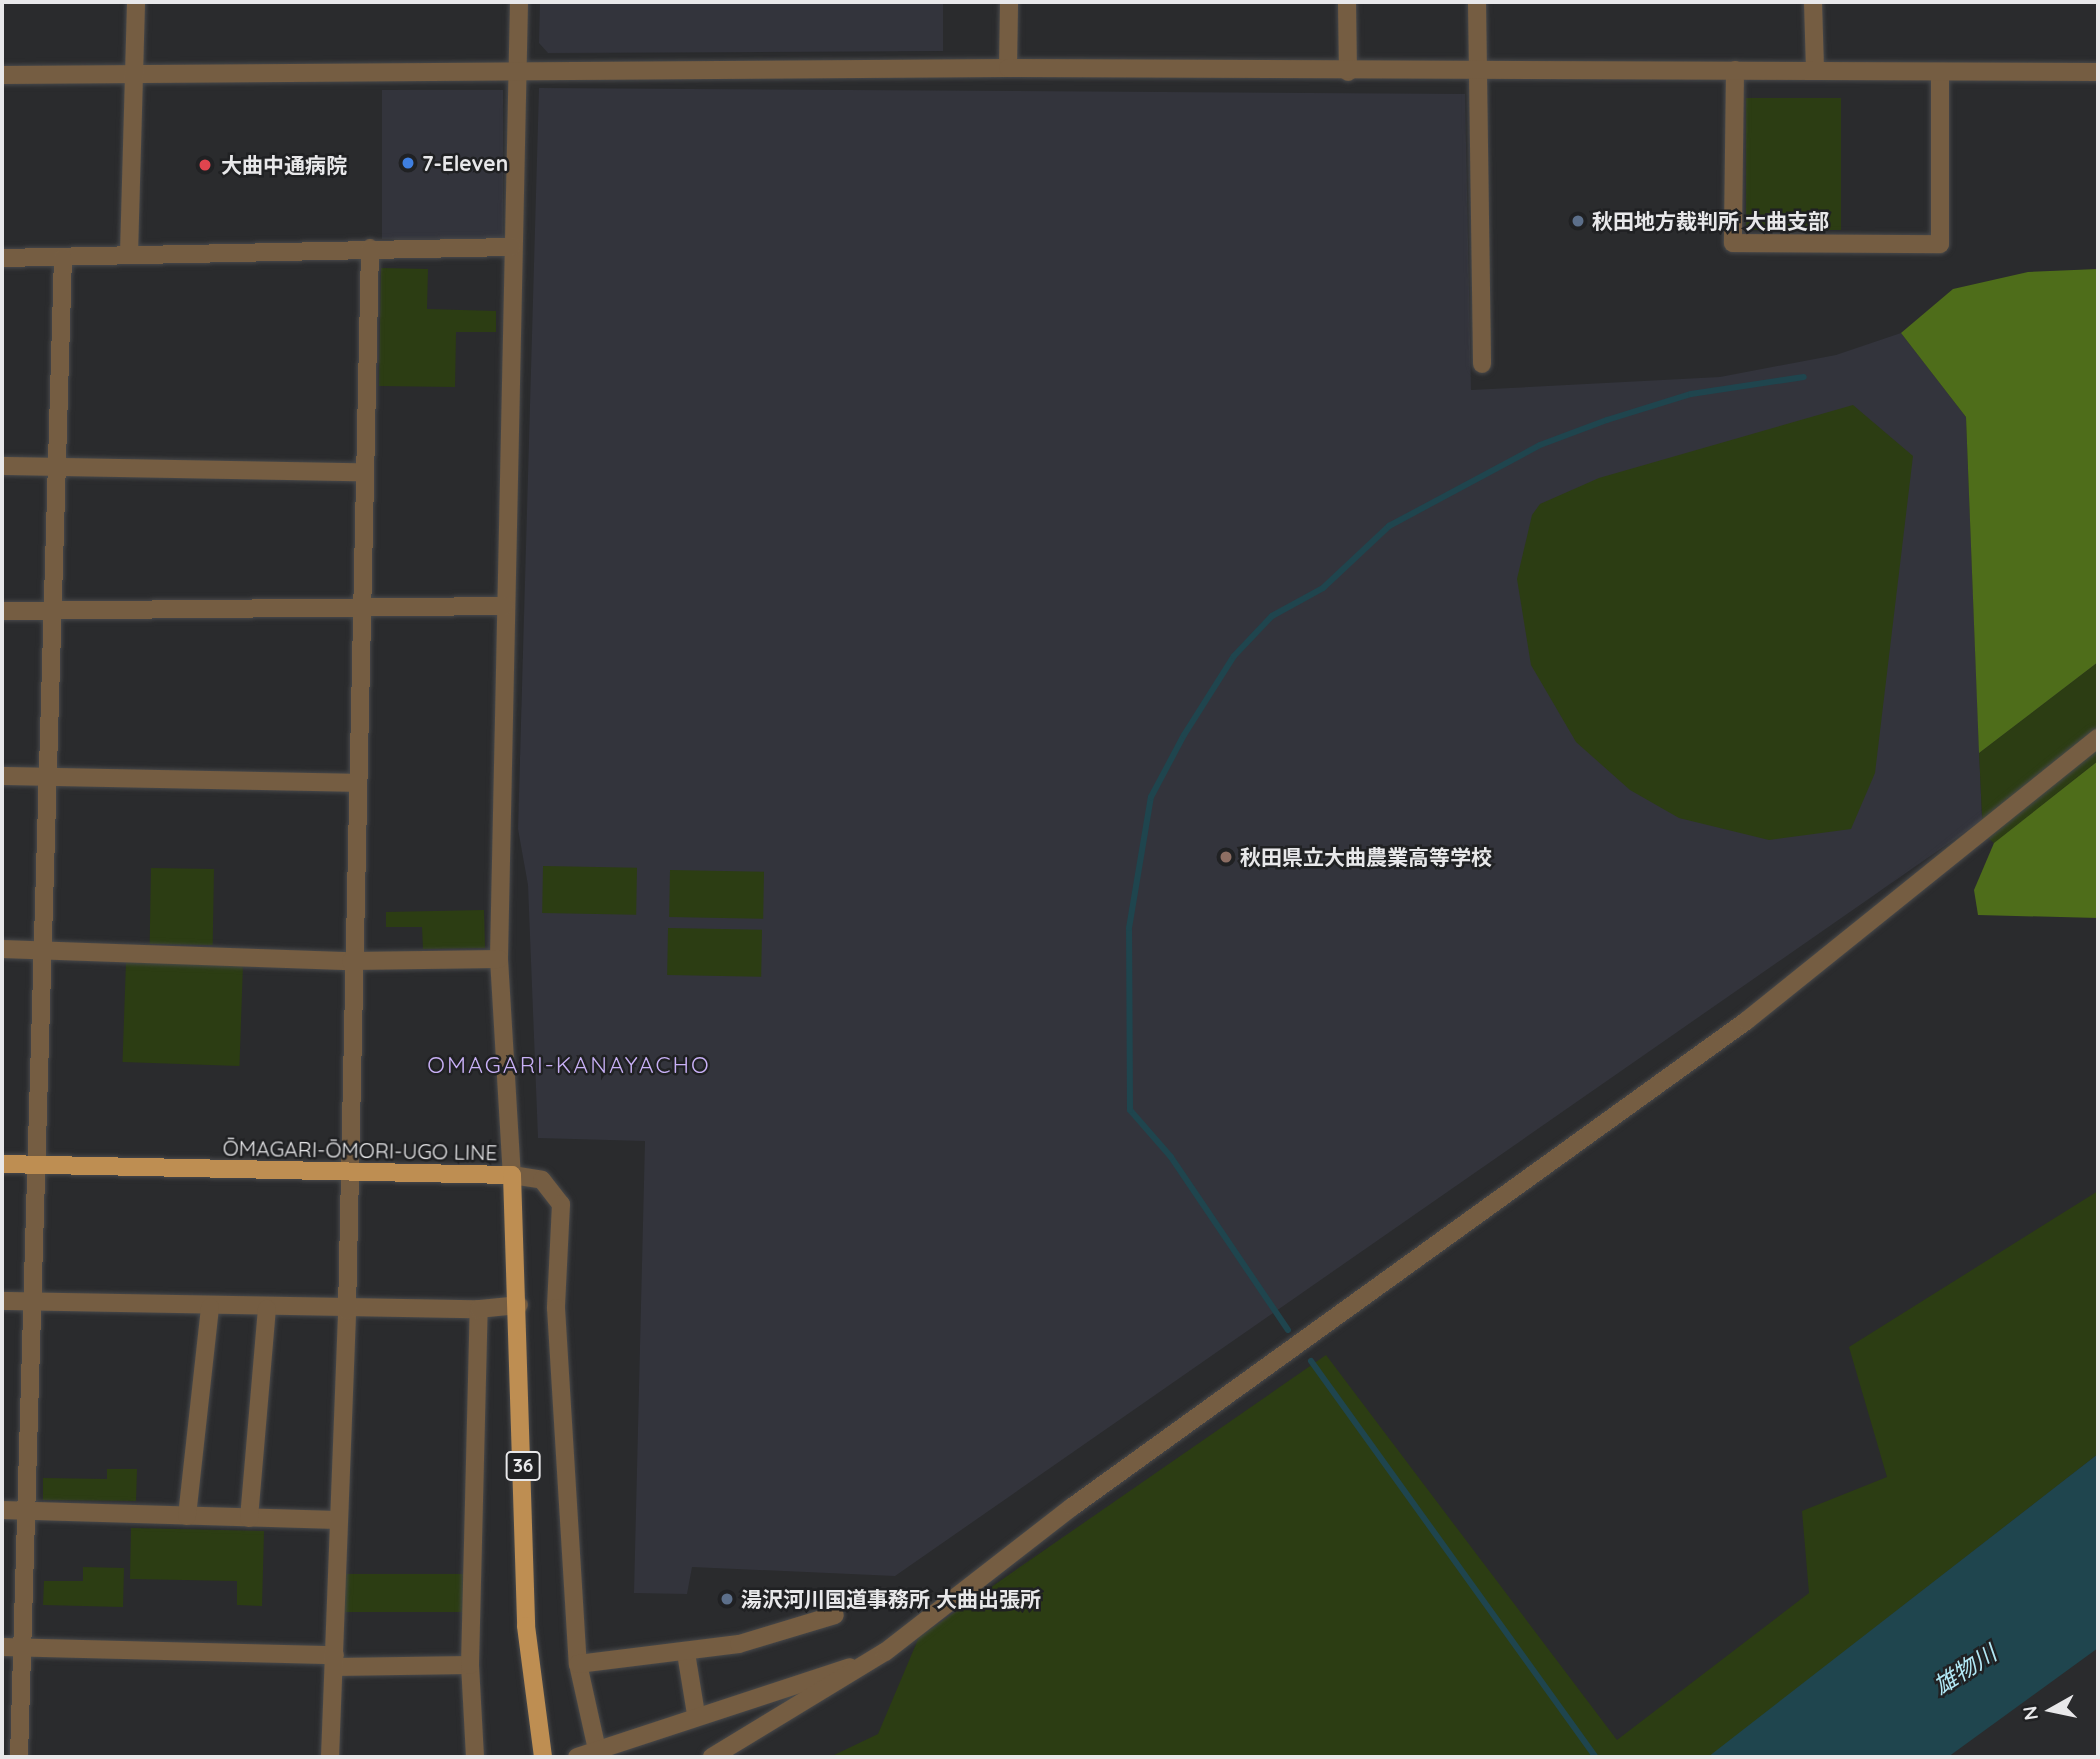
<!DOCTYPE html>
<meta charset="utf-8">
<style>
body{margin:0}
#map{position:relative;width:2100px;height:1759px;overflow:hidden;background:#2a2b2d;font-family:Quicksand,"Noto Sans JP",sans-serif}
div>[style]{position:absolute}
.built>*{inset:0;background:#33343c;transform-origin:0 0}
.green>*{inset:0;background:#2c3d13;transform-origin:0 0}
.forest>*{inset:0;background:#4e6d1a}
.water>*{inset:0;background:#1f454e}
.stream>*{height:6px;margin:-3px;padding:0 3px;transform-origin:3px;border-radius:3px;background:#1f454e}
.roads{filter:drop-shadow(0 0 2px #48494b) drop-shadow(0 0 2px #48494b)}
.minor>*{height:18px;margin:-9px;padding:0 9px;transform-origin:9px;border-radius:9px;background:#755d42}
.major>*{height:18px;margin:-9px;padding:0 9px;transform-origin:9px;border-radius:9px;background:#be8e52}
.dots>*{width:19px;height:19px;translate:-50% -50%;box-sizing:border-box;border:4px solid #202123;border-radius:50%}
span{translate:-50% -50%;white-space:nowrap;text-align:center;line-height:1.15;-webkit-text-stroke:5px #202123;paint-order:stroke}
.shield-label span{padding:2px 5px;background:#202123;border:2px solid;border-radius:5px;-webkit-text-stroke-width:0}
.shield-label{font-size:19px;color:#e8e8ea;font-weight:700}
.poi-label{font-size:21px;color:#e8e8ea;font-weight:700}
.left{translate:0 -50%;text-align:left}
.street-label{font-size:21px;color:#e8e8ea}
.neighbourhood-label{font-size:23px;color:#c8b0f6;letter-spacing:2px}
.water-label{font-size:23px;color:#b2e8f5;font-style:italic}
.frame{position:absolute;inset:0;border:4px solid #e8e8ea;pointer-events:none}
.north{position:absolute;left:2016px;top:1675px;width:70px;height:70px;-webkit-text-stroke:5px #202123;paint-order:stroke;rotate:261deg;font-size:19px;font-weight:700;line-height:28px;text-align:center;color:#e8e8ea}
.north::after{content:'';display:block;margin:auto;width:24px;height:32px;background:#e8e8ea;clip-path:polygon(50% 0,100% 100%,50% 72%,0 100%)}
</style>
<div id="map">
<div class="built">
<div style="clip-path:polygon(540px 2px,943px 2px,943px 51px,548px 53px,539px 43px)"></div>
<div style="clip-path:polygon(539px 88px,1465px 94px,1471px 390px,1720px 377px,1836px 355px,1901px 333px,1966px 417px,1982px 820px,895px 1576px,692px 1567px,687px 1594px,634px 1593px,645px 1141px,538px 1138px,528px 885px,518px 829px)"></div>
<div style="left:382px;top:90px;width:121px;height:149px"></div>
</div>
<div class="green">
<div style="left:1746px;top:98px;width:95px;height:132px"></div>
<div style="clip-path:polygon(381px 268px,428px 269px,427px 309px,496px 311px,496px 332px,456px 332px,455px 387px,379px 386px)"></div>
<div style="clip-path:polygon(1853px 405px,1913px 456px,1875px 773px,1851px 829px,1769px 840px,1679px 818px,1630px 790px,1576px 742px,1531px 665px,1517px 579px,1532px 515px,1540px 504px,1599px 478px)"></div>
<div style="clip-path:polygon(2098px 662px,2098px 761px,1994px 843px,1983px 834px,1979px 753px)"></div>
<div style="left:543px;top:866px;width:94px;height:47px;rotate:1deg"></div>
<div style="left:151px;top:868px;width:63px;height:76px;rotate:1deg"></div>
<div style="left:670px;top:870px;width:94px;height:47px;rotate:1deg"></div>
<div style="clip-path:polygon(484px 910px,485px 948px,423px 949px,422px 927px,386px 927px,386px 912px)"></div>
<div style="left:668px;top:928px;width:94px;height:47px;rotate:1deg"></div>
<div style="left:126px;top:962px;width:117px;height:100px;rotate:2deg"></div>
<div style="clip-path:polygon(2098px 1191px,2098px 1454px,1709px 1757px,830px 1757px,878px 1734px,919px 1637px,1326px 1355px,1617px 1740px,1809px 1593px,1802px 1511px,1887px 1477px,1849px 1347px)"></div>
<div style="clip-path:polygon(107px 1469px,137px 1469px,136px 1501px,43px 1500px,43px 1478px,107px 1479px)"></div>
<div style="clip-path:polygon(131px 1528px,264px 1531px,262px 1606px,237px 1605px,237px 1581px,130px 1579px)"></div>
<div style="clip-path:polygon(83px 1567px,124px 1568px,123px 1607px,43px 1605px,44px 1581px,83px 1581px)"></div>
<div style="left:341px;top:1574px;width:122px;height:38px"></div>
</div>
<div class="forest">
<div style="clip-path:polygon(2098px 269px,2098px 662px,1979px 753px,1966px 417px,1901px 333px,1953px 289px,2028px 272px)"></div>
<div style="clip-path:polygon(2098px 761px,2098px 918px,1978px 915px,1974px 890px,1994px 843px)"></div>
</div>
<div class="water">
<div style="clip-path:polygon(2098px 1454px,2098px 1648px,1948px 1757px,1708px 1757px)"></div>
</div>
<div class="stream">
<div style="left:1288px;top:1330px;width:209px;rotate:-124.1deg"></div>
<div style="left:1171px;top:1157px;width:62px;rotate:-131.1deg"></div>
<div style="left:1130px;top:1110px;width:182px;rotate:-90.3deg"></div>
<div style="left:1129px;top:928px;width:133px;rotate:-80.5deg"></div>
<div style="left:1151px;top:797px;width:70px;rotate:-62deg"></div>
<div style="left:1184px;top:735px;width:93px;rotate:-57.7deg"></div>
<div style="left:1234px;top:656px;width:55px;rotate:-46.5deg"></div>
<div style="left:1272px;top:616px;width:58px;rotate:-28.8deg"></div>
<div style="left:1323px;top:588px;width:91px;rotate:-43.2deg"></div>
<div style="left:1389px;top:526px;width:171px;rotate:-28.2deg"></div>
<div style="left:1540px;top:445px;width:72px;rotate:-20.5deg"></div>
<div style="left:1607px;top:420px;width:88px;rotate:-17.2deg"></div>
<div style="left:1691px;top:394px;width:114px;rotate:-8.6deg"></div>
<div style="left:1311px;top:1361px;width:488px;rotate:54.3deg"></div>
</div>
<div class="roads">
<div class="minor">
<div style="left:519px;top:2px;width:957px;rotate:91.2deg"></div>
<div style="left:499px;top:959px;width:216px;rotate:86.6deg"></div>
<div style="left:512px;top:1175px;width:30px;rotate:9deg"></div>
<div style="left:542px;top:1180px;width:31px;rotate:52deg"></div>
<div style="left:561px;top:1204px;width:104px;rotate:92.8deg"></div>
<div style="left:556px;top:1308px;width:357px;rotate:86.5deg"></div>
<div style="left:578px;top:1664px;width:88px;rotate:77.5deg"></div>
<div style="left:1347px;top:2px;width:70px;rotate:89.2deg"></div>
<div style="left:1477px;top:2px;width:362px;rotate:89.2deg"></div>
<div style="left:1813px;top:2px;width:67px;rotate:88.3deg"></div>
<div style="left:1008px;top:68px;width:66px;rotate:-89.1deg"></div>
<div style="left:1735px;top:70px;width:173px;rotate:90.7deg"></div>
<div style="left:1733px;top:243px;width:207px;rotate:0.3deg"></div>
<div style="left:1940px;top:244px;width:172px;rotate:-90deg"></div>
<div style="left:2px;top:75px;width:1006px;rotate:-0.4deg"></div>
<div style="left:1008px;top:68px;width:1090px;rotate:0.21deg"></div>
<div style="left:129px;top:254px;width:252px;rotate:-88.4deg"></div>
<div style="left:2px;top:258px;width:510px;rotate:-1.24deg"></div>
<div style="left:2px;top:466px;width:360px;rotate:1deg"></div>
<div style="left:2px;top:611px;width:503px;rotate:-0.57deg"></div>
<div style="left:2px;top:776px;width:353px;rotate:1.1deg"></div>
<div style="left:2px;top:949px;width:349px;rotate:2deg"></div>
<div style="left:351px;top:961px;width:148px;rotate:-0.8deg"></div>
<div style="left:2px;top:1301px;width:477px;rotate:1deg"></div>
<div style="left:2px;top:1510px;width:335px;rotate:1.7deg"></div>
<div style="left:187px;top:1516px;width:210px;rotate:-83.7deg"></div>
<div style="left:249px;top:1518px;width:210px;rotate:-85.1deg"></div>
<div style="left:2px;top:1647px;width:333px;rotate:1.4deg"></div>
<div style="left:686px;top:1653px;width:62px;rotate:80.7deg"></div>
<div style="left:578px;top:1664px;width:162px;rotate:-7.1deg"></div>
<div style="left:739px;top:1644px;width:100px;rotate:-16.8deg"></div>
<div style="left:334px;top:1667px;width:136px;rotate:-0.8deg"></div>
<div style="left:19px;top:1757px;width:1500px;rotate:-88.32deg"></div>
<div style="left:330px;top:1757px;width:446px;rotate:-87.8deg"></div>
<div style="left:347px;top:1311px;width:1063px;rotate:-88.76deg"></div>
<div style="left:475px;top:1757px;width:92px;rotate:-93.1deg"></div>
<div style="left:470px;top:1665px;width:356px;rotate:-88.6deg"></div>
<div style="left:479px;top:1309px;width:40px;rotate:-5.7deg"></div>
<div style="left:577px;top:1757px;width:287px;rotate:-18.2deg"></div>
<div style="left:712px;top:1757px;width:202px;rotate:-31.3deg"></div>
<div style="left:885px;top:1652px;width:237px;rotate:-37.8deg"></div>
<div style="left:1072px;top:1507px;width:831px;rotate:-35.79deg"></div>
<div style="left:1746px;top:1021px;width:452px;rotate:-38.8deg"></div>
</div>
<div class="major">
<div style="left:2px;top:1164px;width:510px;rotate:1.24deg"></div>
<div style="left:512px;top:1175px;width:451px;rotate:88.2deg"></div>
<div style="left:526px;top:1626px;width:132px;rotate:82.6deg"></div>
</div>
</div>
<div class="dots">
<div style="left:408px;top:163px;background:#3f7fe0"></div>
<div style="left:205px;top:165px;background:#e0444e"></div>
<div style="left:1578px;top:221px;background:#5c6f8a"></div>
<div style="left:1226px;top:857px;background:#8d6e63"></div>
<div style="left:727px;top:1599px;background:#5c6f8a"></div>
</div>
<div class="shield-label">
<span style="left:523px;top:1466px">36</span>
</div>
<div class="poi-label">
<span class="left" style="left:422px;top:163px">7-Eleven</span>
<span class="left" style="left:221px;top:165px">大曲中通病院</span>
<span class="left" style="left:1592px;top:221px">秋田地方裁判所 大曲支部</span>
<span class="left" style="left:1240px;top:857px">秋田県立大曲農業高等学校</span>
<span class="left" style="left:741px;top:1599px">湯沢河川国道事務所 大曲出張所</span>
</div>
<div class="street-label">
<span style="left:360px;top:1150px;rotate:1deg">ŌMAGARI-ŌMORI-UGO LINE</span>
</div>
<div class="neighbourhood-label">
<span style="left:569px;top:1065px">OMAGARI-KANAYACHO</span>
</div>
<div class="water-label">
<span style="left:1965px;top:1670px;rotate:-33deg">雄物川</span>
</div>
<div class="frame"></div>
<div class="north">N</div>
</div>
